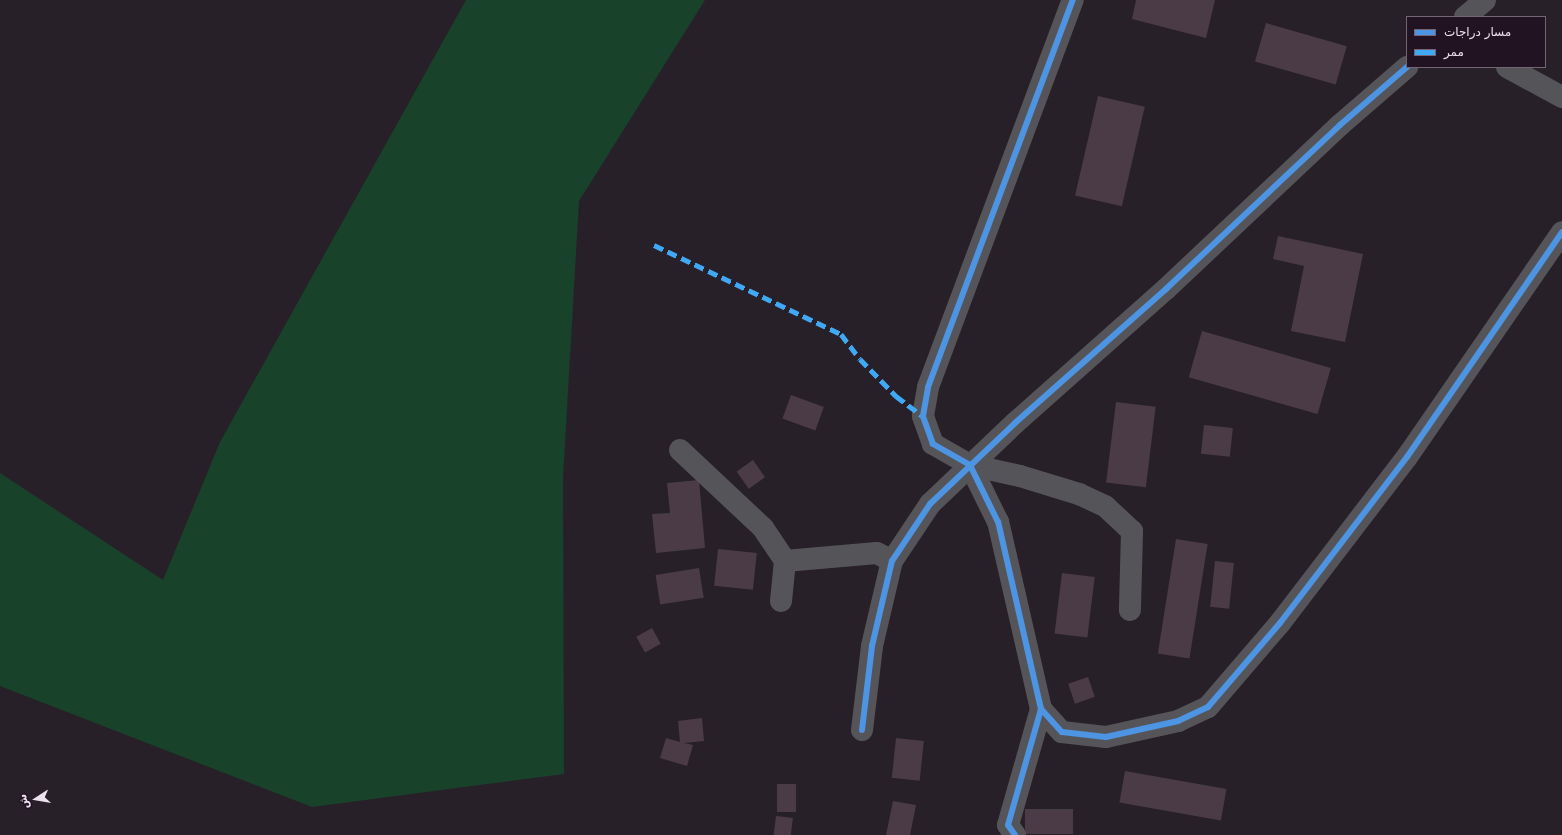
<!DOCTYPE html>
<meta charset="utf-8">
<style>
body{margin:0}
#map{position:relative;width:1562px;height:835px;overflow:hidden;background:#282029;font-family:"DejaVu Sans",Vazirmatn,sans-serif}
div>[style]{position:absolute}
.green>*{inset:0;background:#184229}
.building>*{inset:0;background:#4b3b47;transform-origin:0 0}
.street>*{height:22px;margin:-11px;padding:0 11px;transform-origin:11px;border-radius:11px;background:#555559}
.quiet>*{height:5px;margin-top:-2.5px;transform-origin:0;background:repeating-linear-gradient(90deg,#3fa9f5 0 10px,transparent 0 15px)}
.cycleway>*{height:6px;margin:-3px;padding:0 3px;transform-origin:3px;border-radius:3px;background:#4d94e3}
span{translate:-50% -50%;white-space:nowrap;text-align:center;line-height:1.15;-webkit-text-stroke:4px #221323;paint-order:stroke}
.legend{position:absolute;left:1406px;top:16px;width:140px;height:52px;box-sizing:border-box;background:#221323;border:1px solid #736574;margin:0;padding:5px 7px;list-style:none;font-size:12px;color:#ece1ed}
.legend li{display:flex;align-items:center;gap:8px;height:20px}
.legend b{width:20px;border:1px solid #736574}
.north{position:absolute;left:16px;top:779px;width:40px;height:40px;-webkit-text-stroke:3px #221323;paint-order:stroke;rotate:258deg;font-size:11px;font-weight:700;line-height:16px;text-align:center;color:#ece1ed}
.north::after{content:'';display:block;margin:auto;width:14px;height:18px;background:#ece1ed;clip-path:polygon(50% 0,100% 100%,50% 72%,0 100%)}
</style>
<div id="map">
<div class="green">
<div style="clip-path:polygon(466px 0,705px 0,579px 201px,563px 478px,564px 774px,312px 807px,0 686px,0 473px,163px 580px,220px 442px)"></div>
</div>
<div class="building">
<div style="clip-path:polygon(1136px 0,1215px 0,1206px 38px,1132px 19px)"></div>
<div style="left:1266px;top:23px;width:84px;height:40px;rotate:16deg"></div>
<div style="left:1098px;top:96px;width:48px;height:102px;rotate:13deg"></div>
<div style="clip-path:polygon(1278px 236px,1363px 254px,1345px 342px,1291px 331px,1304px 266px,1273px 259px)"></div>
<div style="left:1202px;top:331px;width:134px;height:48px;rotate:16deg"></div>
<div style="left:791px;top:395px;width:35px;height:25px;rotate:20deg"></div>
<div style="left:1116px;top:402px;width:40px;height:81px;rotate:7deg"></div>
<div style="left:1204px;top:425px;width:29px;height:29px;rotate:6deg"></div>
<div style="left:753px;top:460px;width:21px;height:20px;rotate:55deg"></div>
<div style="clip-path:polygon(699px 480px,705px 548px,656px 553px,652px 514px,670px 513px,667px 483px)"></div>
<div style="left:1176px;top:539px;width:32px;height:116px;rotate:9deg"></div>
<div style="left:718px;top:549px;width:39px;height:37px;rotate:6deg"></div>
<div style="left:1215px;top:561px;width:19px;height:46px;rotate:6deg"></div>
<div style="left:699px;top:568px;width:30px;height:44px;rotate:81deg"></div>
<div style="left:1062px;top:573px;width:33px;height:61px;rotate:7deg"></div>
<div style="left:652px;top:628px;width:18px;height:18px;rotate:61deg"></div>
<div style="left:1088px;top:677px;width:21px;height:21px;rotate:71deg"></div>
<div style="clip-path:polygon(702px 718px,704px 741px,684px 743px,693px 745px,687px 766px,660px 758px,666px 738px,680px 742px,678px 721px)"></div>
<div style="left:896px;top:738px;width:28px;height:40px;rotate:6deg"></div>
<div style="left:1125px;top:771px;width:103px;height:32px;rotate:10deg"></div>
<div style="left:777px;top:784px;width:19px;height:28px"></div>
<div style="clip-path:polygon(893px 801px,916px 805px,910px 835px,886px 835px)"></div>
<div style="left:1025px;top:809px;width:48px;height:25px"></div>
<div style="left:776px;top:816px;width:17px;height:19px;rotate:7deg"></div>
</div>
<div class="street">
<div style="left:1465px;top:17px;width:26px;rotate:-40deg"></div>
<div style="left:1507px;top:67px;width:63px;rotate:28.6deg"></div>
<div style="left:680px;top:450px;width:114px;rotate:43.2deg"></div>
<div style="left:763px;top:528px;width:40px;rotate:56deg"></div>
<div style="left:970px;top:465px;width:51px;rotate:12.4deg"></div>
<div style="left:1020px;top:476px;width:62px;rotate:17deg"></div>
<div style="left:1079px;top:494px;width:29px;rotate:25deg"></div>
<div style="left:1105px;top:506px;width:37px;rotate:43deg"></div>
<div style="left:1132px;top:531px;width:79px;rotate:91.5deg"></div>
<div style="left:781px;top:601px;width:40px;rotate:-84.3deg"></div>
<div style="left:785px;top:561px;width:92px;rotate:-5deg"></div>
<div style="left:877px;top:553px;width:17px;rotate:28deg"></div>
<div style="left:1041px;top:709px;width:31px;rotate:48deg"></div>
<div style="left:1062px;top:732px;width:44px;rotate:6.5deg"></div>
<div style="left:1106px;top:737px;width:74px;rotate:-12.5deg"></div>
<div style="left:1178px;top:721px;width:33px;rotate:-25deg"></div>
<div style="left:1208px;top:707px;width:111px;rotate:-49.4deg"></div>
<div style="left:1280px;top:623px;width:209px;rotate:-52.6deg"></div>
<div style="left:1407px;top:457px;width:273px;rotate:-55.4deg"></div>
<div style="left:862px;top:730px;width:85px;rotate:-83.2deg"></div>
<div style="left:872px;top:646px;width:87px;rotate:-76.8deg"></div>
<div style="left:892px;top:561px;width:69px;rotate:-56.3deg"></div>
<div style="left:930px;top:504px;width:117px;rotate:-43.6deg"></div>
<div style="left:1015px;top:423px;width:202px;rotate:-41.6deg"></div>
<div style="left:1166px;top:289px;width:239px;rotate:-43.3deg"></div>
<div style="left:1340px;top:125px;width:89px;rotate:-40.9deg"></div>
<div style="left:1015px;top:835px;width:12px;rotate:-125deg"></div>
<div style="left:1008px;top:825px;width:121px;rotate:-74.1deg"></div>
<div style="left:1041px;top:709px;width:192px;rotate:-102.9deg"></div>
<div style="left:998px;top:522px;width:64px;rotate:-116.2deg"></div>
<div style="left:970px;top:465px;width:43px;rotate:-150.4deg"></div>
<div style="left:933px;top:444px;width:30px;rotate:-110deg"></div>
<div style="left:923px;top:416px;width:29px;rotate:-80deg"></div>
<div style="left:928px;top:387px;width:413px;rotate:-69.5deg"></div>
</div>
<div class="quiet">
<div style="left:654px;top:245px;width:207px;rotate:25.5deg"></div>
<div style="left:841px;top:334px;width:31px;rotate:53deg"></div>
<div style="left:860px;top:359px;width:52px;rotate:45.8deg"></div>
<div style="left:896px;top:396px;width:34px;rotate:37deg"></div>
</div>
<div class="cycleway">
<div style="left:1041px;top:709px;width:31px;rotate:48deg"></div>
<div style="left:1062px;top:732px;width:44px;rotate:6.5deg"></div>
<div style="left:1106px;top:737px;width:74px;rotate:-12.5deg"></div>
<div style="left:1178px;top:721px;width:33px;rotate:-25deg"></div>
<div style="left:1208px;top:707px;width:111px;rotate:-49.4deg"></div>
<div style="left:1280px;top:623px;width:209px;rotate:-52.6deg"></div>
<div style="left:1407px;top:457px;width:273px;rotate:-55.4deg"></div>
<div style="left:862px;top:730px;width:85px;rotate:-83.2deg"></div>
<div style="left:872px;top:646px;width:87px;rotate:-76.8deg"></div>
<div style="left:892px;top:561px;width:69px;rotate:-56.3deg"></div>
<div style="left:930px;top:504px;width:117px;rotate:-43.6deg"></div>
<div style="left:1015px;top:423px;width:202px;rotate:-41.6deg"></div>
<div style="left:1166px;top:289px;width:239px;rotate:-43.3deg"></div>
<div style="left:1340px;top:125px;width:89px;rotate:-40.9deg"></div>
<div style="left:1015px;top:835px;width:12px;rotate:-125deg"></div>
<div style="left:1008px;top:825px;width:121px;rotate:-74.1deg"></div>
<div style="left:1041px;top:709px;width:192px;rotate:-102.9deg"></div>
<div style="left:998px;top:522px;width:64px;rotate:-116.2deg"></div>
<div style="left:970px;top:465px;width:43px;rotate:-150.4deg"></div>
<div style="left:933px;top:444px;width:30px;rotate:-110deg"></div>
<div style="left:923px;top:416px;width:29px;rotate:-80deg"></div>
<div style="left:928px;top:387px;width:413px;rotate:-69.5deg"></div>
</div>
<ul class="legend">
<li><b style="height:5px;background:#4d94e3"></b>مسار دراجات</li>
<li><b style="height:5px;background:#3fa9f5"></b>ممر</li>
</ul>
<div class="north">ش</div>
</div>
